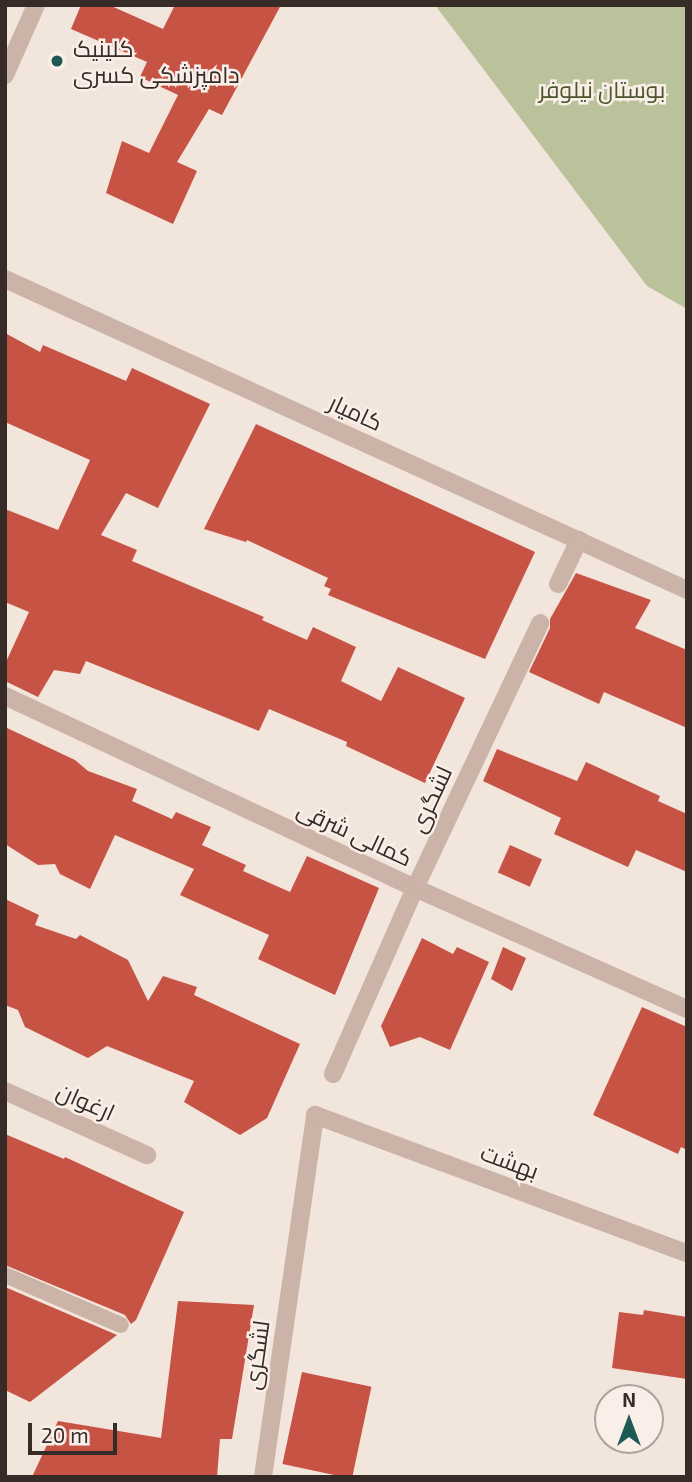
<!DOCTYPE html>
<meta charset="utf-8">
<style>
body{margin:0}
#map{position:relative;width:692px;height:1482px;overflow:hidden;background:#f2e5dc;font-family:"Exo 2",Cairo,sans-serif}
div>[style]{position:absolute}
.green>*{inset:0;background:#bac29c}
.building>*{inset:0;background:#c75345;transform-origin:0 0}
.service>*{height:16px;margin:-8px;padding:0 8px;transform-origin:8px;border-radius:8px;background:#cbb3a8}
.minor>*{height:18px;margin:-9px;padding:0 9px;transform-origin:9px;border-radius:9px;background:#cbb3a8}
.dots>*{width:19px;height:19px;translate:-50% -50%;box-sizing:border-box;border:4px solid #faefe8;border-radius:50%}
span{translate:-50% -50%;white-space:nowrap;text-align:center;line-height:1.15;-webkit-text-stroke:5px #faefe8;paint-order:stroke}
.poi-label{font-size:23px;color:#372b28}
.left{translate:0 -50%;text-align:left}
.park-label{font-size:23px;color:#4c562b}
.street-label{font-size:23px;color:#372b28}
.frame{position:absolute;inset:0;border:7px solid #372b28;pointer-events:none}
.north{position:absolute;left:594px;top:1384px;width:70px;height:70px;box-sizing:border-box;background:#faefe8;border:2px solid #aca19b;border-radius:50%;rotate:0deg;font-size:19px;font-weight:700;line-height:28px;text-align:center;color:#372b28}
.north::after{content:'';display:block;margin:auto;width:24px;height:32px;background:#1d5955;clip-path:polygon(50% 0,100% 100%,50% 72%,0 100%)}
.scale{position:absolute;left:28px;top:1423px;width:89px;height:32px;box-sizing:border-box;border:4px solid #372b28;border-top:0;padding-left:9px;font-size:21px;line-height:24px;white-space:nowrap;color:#372b28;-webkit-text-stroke:5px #faefe8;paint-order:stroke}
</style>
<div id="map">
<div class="green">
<div style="clip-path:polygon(435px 5px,687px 5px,687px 309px,647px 286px)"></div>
</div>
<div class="building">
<div style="clip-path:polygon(81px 5px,109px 5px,163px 29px,175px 5px,281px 5px,222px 115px,209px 109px,177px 162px,197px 171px,173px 224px,106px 193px,122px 141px,149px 153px,178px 95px,140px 77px,147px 62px,71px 29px)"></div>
<div style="clip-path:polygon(5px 333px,40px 352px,43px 345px,126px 381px,132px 368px,210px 404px,158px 508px,126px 493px,101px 535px,137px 550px,132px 561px,264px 617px,262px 620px,307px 640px,313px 627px,356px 647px,341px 681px,381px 701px,398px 667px,465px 698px,425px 783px,346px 746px,347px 742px,269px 709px,259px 731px,86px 661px,80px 674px,54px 670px,38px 697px,5px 681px,5px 664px,29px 612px,5px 602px,5px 509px,58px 530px,90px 460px,5px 422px)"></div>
<div style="clip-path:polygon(256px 424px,535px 552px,485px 659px,328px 595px,331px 589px,324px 586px,328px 578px,247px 540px,246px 542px,204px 529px)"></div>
<div style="clip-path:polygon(576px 573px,651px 600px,635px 628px,687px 650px,687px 728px,604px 692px,599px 704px,529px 672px,550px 628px,550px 619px)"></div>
<div style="clip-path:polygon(5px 727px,75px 760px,88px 771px,137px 789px,132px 801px,172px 819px,176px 812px,211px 827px,202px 845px,246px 865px,243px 871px,290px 892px,307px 856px,379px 888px,335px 995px,258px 959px,269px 935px,180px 895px,194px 869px,115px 835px,90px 889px,60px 874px,55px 864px,38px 865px,5px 844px)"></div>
<div style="clip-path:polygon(497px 749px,577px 781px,586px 762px,660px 796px,658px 801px,687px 814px,687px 872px,636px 850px,628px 867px,554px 834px,561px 818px,483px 781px)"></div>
<div style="left:510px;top:845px;width:35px;height:30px;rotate:24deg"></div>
<div style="clip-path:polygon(5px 899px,39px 915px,35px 925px,76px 939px,80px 935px,128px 960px,148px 1001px,163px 976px,197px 987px,194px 995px,300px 1044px,267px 1118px,240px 1135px,184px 1102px,194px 1081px,107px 1046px,88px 1058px,25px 1027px,18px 1010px,5px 1005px)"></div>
<div style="clip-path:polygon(422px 938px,453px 954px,457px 947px,489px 962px,450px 1050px,420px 1037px,390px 1047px,381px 1026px)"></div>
<div style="clip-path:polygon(503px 947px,526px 958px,512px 991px,491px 979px)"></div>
<div style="clip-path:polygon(642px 1007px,687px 1027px,687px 1150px,681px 1147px,678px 1154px,593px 1115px)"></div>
<div style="clip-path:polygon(5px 1134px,64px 1159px,65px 1157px,184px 1212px,136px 1320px,131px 1324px,125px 1315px,5px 1265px)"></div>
<div style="clip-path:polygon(5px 1287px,117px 1335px,30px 1402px,5px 1390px)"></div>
<div style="clip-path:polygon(178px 1301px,254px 1305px,232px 1439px,220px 1439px,217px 1477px,32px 1477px,58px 1421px,161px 1438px)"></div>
<div style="clip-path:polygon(644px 1310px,687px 1317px,687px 1379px,612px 1368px,619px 1312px,643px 1315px)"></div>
<div style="left:302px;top:1372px;width:71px;height:94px;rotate:12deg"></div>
</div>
<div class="service">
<div style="left:5px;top:1275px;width:126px;rotate:23.3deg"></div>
</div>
<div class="minor">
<div style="left:5px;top:75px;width:77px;rotate:-66.1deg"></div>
<div style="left:5px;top:279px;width:750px;rotate:24.51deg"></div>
<div style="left:558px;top:584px;width:49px;rotate:-64.5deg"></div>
<div style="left:5px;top:696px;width:453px;rotate:25.1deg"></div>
<div style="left:415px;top:888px;width:298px;rotate:24deg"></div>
<div style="left:333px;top:1074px;width:203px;rotate:-66.2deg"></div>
<div style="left:415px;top:888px;width:293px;rotate:-64.7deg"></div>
<div style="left:5px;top:1091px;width:156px;rotate:24.3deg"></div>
<div style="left:263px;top:1477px;width:366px;rotate:-81.8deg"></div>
<div style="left:315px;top:1115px;width:397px;rotate:20.4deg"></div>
</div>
<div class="dots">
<div style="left:57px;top:61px;background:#1d5955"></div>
</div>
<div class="poi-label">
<span class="left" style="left:73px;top:61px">کلینیک<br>دامپزشکی کسری</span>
</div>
<div class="park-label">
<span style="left:602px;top:89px">بوستان نیلوفر</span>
</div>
<div class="street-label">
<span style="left:356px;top:412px;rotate:25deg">کامیار</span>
<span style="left:430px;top:799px;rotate:-65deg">لشگری</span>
<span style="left:355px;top:833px;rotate:25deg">کمالی شرقی</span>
<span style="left:86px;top:1101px;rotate:24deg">ارغوان</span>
<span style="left:510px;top:1161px;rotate:20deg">بهشت</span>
<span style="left:256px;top:1355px;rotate:-82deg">لشگری</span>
</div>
<div class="frame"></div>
<div class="north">N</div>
<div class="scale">20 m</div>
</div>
